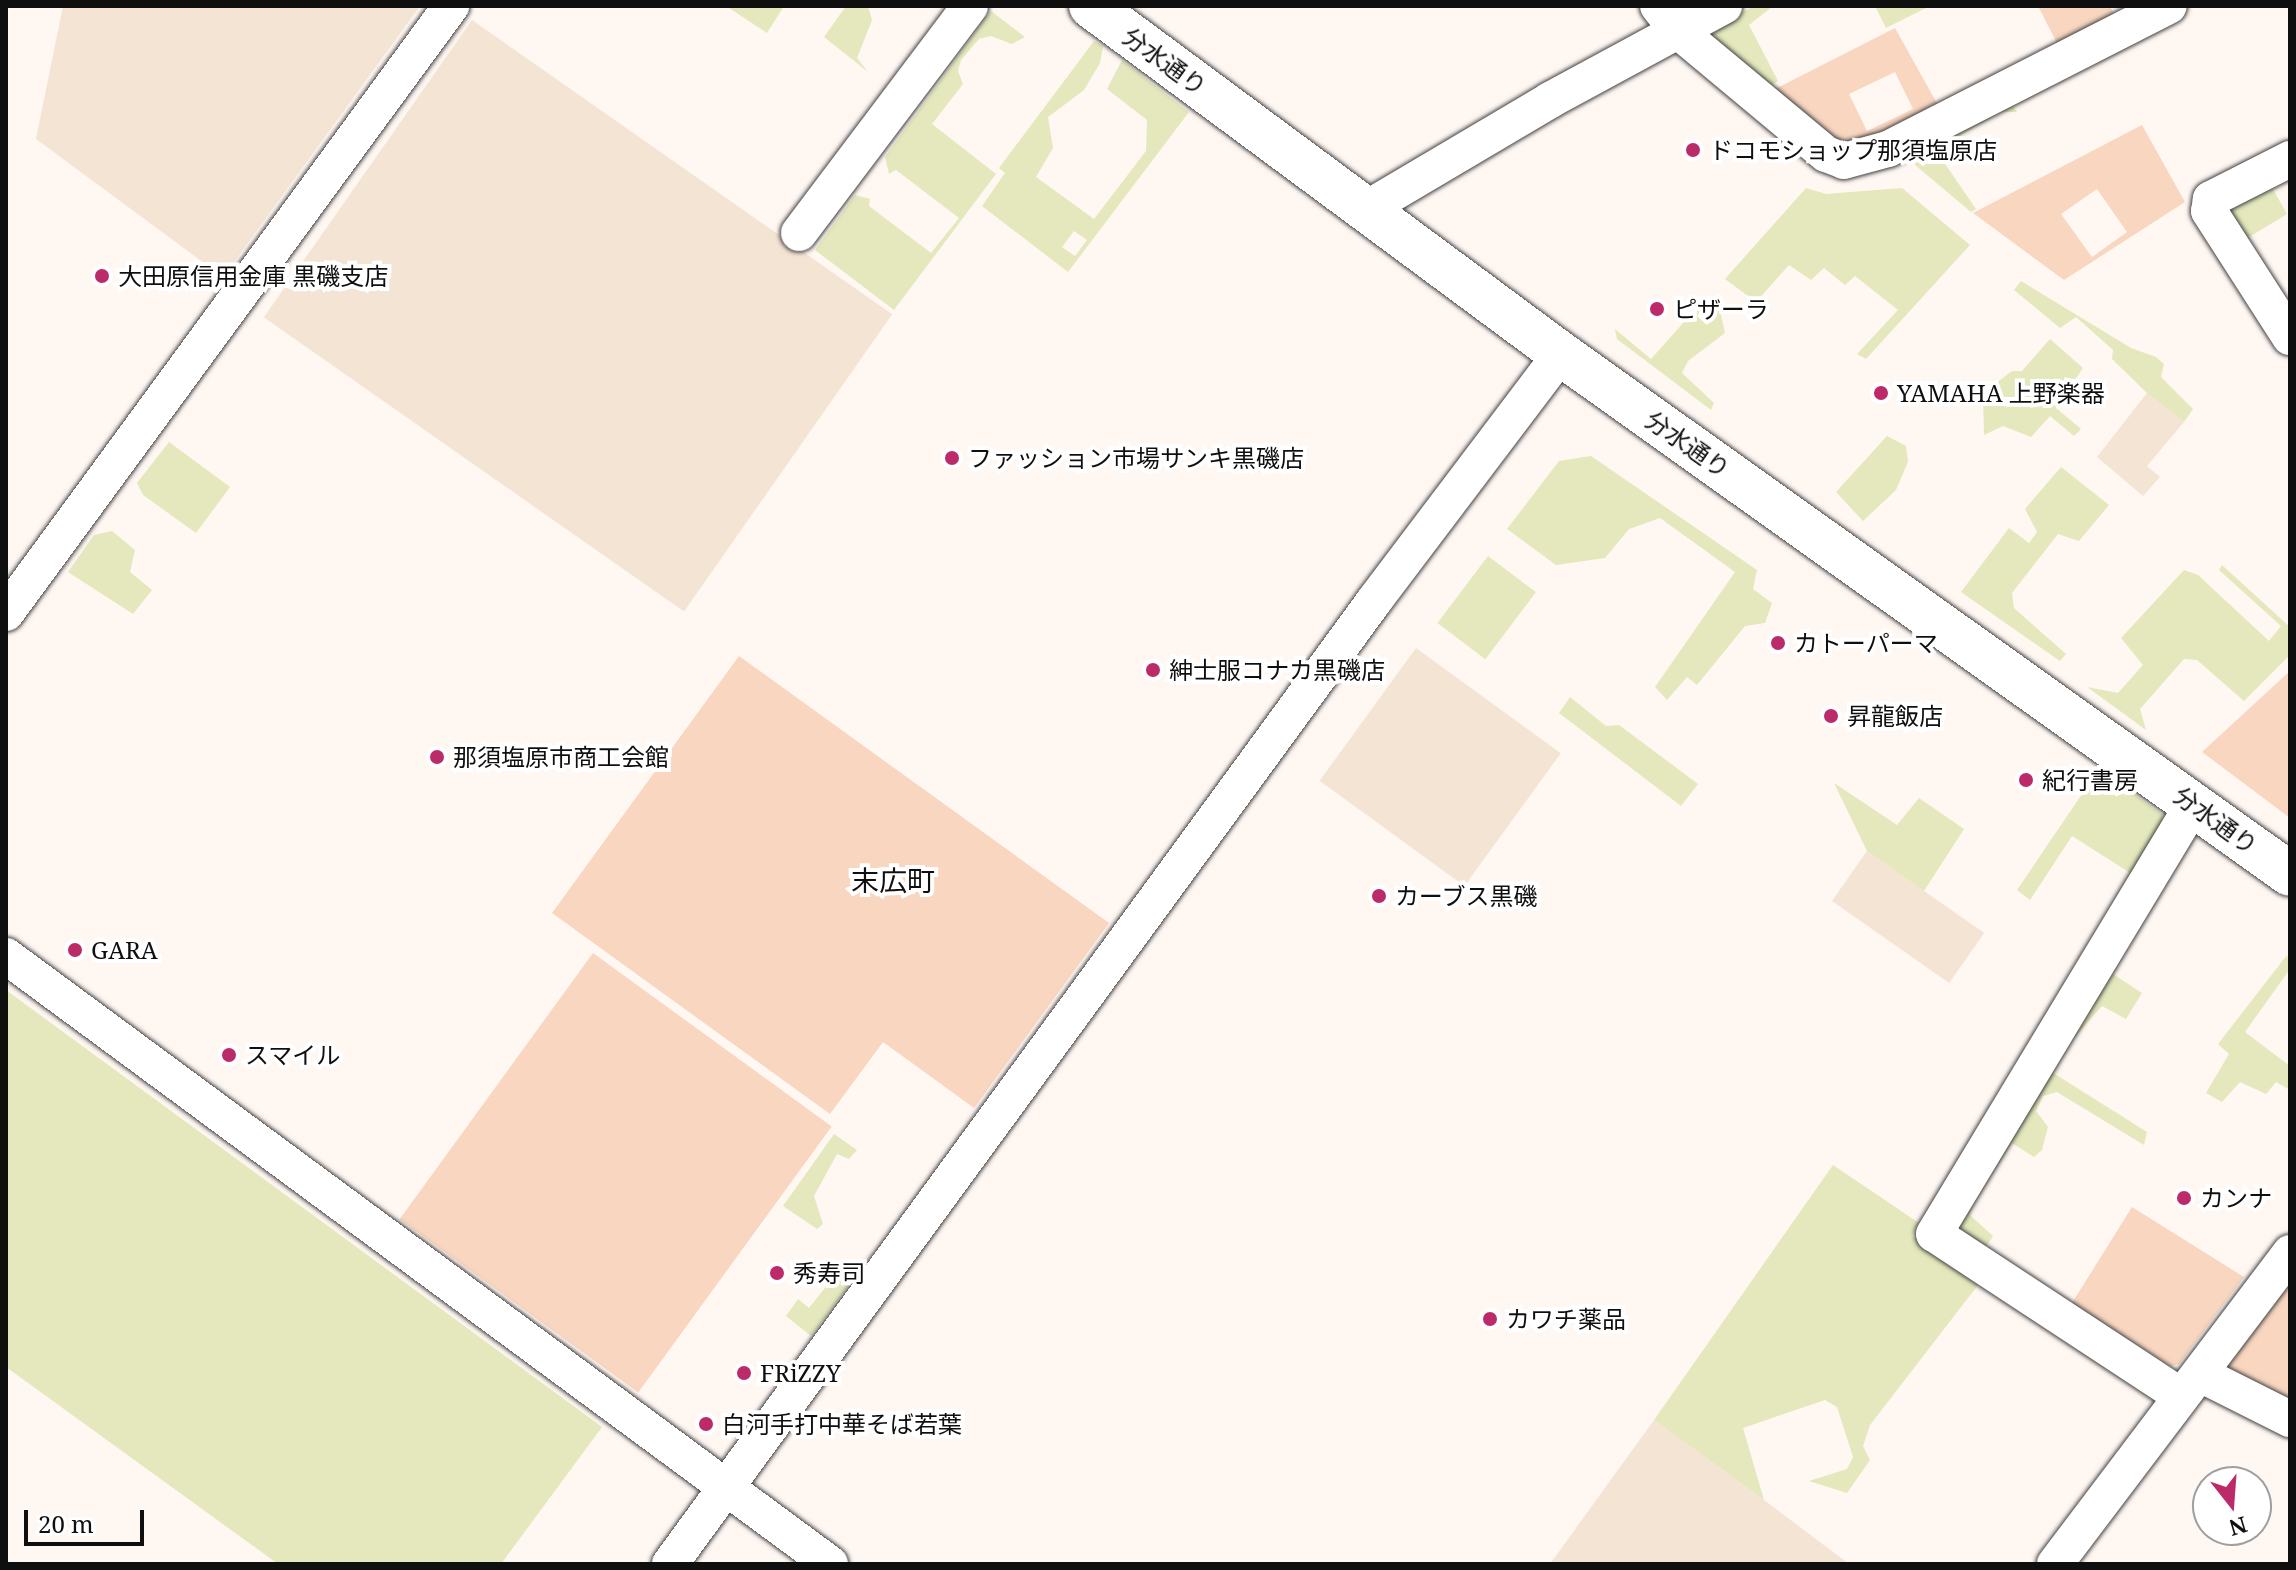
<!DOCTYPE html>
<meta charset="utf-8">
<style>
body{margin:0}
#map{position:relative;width:2296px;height:1570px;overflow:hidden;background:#fff7f2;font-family:"Noto Serif","Noto Sans JP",serif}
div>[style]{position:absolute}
.farmland>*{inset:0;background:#f4e4d3;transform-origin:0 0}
.green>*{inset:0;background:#e4e8bc;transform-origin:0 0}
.sand>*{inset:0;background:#f9d6c0;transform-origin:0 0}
.roads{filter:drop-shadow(0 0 2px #424242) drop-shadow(0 0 2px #424242)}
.minor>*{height:36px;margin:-18px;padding:0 18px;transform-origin:18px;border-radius:18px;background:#fff}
.tertiary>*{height:44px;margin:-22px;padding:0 22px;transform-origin:22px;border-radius:22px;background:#fff}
.dots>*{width:22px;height:22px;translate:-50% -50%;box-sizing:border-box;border:4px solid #fff;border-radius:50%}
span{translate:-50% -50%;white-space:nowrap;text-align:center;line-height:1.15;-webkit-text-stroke:8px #fff;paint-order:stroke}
.street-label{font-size:24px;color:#0f0f0f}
.poi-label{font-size:24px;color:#0f0f0f}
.left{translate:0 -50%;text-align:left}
.quarter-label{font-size:28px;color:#0f0f0f}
.frame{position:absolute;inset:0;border:8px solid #0f0f0f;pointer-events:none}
.north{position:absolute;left:2192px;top:1466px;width:80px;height:80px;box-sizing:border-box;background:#fff;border:2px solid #9f9f9f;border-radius:50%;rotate:163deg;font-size:22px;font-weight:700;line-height:32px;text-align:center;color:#0f0f0f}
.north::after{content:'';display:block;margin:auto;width:28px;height:36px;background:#bb2b6a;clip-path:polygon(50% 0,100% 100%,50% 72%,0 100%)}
.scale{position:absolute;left:24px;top:1510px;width:120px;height:36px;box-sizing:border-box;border:4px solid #0f0f0f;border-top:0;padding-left:10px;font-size:24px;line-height:28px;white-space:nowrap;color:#0f0f0f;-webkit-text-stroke:6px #fff;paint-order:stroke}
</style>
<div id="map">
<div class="farmland">
<div style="clip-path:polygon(63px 6px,420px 6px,223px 277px,36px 139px)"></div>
<div style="left:472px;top:20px;width:513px;height:363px;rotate:35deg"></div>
<div style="clip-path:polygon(2147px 393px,2184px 422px,2147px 466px,2160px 477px,2143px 496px,2097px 457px)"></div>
<div style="left:1416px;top:648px;width:179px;height:164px;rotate:36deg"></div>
<div style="left:1867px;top:851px;width:143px;height:61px;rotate:35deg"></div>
<div style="clip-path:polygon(1654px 1420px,1764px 1500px,1849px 1564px,1550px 1564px)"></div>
</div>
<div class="green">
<div style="clip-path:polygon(726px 6px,784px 6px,767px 33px)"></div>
<div style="clip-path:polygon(846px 6px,868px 6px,872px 20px,857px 58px,868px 72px,824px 37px)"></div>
<div style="clip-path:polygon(1754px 6px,1773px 6px,1749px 25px,1778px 81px,1767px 88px,1715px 42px,1715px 33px,1726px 21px)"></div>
<div style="clip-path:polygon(1875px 6px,1930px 6px,1886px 28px)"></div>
<div style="clip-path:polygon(991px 11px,1025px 37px,1012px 44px,991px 36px,979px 39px,961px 60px,958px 71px,963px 84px,932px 124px,996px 174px,894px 310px,815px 250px,855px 195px,870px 199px,869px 206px,931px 253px,959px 218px,896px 170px,889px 174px,885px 157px)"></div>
<div style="clip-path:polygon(evenodd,1094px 41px,1103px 46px,1100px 63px,1084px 90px,1048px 117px,1053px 148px,1036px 177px,1094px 219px,1146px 151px,1147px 120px,1107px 89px,1122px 60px,1189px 112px,1068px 272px,982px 206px,1005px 173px,999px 168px,1094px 41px,1074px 231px,1087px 240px,1075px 256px,1062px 247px,1074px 231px)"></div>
<div style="clip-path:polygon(2009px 100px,2017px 112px,2001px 112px,1944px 145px,1941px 158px,1976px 209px,1971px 212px,1915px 165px,1917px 150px)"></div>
<div style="clip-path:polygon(2269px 182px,2287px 214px,2241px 242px,2226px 219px,2229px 204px)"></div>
<div style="clip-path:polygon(1806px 188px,1826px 194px,1902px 188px,1970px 245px,1866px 359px,1857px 354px,1898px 310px,1855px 276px,1845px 285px,1824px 268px,1811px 280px,1789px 265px,1756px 302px,1725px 279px)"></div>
<div style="clip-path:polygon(2021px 281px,2131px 348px,2156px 357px,2164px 364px,2161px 377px,2193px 409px,2184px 422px,2147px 393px,2112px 359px,2113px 350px,2076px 317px,2060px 328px,2014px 290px)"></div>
<div style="clip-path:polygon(1707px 296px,1719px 306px,1725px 333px,1688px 361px,1682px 373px,1714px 403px,1711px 410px,1617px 339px,1615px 329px,1651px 359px)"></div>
<div style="clip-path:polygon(2050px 339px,2083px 368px,2056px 408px,2081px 429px,2074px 436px,2050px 416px,2031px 437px,2003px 426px,1984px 435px,1983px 393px,2012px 371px,2022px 371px)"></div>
<div style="clip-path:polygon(1887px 436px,1906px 446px,1908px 462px,1896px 490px,1863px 521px,1836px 492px)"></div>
<div style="clip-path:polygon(169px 442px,230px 487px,196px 533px,143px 495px,137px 483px)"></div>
<div style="clip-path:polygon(1591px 456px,1757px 570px,1753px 589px,1772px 603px,1765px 623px,1745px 626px,1697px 685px,1687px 677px,1667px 700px,1655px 687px,1735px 572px,1660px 518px,1629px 529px,1605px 558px,1556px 565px,1507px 529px,1559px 461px)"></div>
<div style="clip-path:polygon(2061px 467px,2109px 505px,2079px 541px,2058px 534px,2012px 593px,2014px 608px,2066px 654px,2060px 661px,1961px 592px,2009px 528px,2029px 543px,2037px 532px,2025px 509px)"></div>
<div style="clip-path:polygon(112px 531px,135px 550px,130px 572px,152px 590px,133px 614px,68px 572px,94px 535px)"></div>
<div style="left:1488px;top:556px;width:60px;height:84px;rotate:37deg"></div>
<div style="clip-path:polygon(2222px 565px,2290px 627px,2290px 655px,2244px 701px,2197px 660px,2184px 659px,2140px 709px,2146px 730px,2087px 687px,2118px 693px,2143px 665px,2121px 638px,2184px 570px,2198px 575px,2269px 641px,2281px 626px,2219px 570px)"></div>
<div style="clip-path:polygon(1570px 697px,1606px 726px,1619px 725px,1698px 784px,1681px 806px,1559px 713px)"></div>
<div style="clip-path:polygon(2099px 769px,2162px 814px,2163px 827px,2135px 876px,2072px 836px,2030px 900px,2017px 890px)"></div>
<div style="clip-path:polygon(1834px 783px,1897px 825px,1919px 798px,1964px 829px,1924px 891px,1867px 851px)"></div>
<div style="clip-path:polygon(2287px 955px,2290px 969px,2245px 1032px,2290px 1066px,2290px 1090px,2276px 1082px,2266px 1094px,2240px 1082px,2222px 1102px,2206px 1093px,2229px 1054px,2218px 1044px)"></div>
<div style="clip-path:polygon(2113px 974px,2142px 993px,2126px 1019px,2102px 1006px,2063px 1051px,2059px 1048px)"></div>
<div style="clip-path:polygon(6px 990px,602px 1427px,501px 1564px,278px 1564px,6px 1367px)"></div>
<div style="clip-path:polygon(2050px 1071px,2147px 1132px,2144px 1145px,2057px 1092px,2043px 1096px,2036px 1111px,2048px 1127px,2042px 1150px,2034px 1157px,2012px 1143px,1973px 1205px,1970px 1215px,1993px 1236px,1986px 1247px,1948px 1226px)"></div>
<div style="clip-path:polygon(834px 1134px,857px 1150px,849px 1159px,837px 1154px,814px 1196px,823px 1224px,817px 1229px,783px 1206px)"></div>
<div style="clip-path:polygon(1833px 1165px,1919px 1223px,1912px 1236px,1978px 1285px,1870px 1425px,1863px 1446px,1870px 1460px,1847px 1493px,1809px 1481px,1847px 1469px,1853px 1457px,1837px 1407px,1825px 1400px,1743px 1428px,1764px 1500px,1654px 1420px)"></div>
<div style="clip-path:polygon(841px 1268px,854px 1278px,811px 1336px,786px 1316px,798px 1299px,809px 1308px)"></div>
</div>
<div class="sand">
<div style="clip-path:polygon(2038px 6px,2110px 6px,2116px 18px,2060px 49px)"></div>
<div style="clip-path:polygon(evenodd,1895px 28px,1939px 107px,1858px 148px,1844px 146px,1771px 91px,1895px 28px,1895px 72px,1913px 109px,1867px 131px,1849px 94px,1895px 72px)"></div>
<div style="clip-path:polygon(evenodd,2142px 125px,2185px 202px,2064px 280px,1973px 213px,2142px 125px,2097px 189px,2127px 232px,2092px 257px,2061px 214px,2097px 189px)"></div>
<div style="clip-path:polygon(739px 656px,1109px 923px,974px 1108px,883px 1042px,830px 1114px,552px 913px)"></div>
<div style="clip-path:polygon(2290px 671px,2290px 818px,2202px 752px)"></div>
<div style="left:593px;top:953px;width:295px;height:329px;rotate:36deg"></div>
<div style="clip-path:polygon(2132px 1207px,2244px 1277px,2179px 1364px,2170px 1366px,2072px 1303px)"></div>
<div style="clip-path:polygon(2288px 1276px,2290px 1278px,2290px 1404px,2225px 1369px)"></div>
</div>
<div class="roads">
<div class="minor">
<div style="left:1658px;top:6px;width:31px;rotate:52deg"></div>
<div style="left:1677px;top:30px;width:194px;rotate:39.8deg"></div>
<div style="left:1826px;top:154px;width:19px;rotate:21deg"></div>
<div style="left:1844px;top:161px;width:46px;rotate:-15.3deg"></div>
<div style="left:1888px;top:149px;width:315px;rotate:-27deg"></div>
<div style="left:2290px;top:159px;width:89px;rotate:153.1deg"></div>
<div style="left:2211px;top:199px;width:12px;rotate:99deg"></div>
<div style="left:2209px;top:211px;width:150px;rotate:57.3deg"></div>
<div style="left:1366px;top:209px;width:214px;rotate:-30.6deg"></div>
<div style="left:1550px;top:100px;width:198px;rotate:-28.4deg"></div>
<div style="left:799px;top:233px;width:284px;rotate:-53deg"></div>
<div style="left:6px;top:613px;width:753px;rotate:-53.75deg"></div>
<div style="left:6px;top:956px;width:1024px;rotate:36.42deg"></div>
<div style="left:2200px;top:1374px;width:101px;rotate:26.6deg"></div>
<div style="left:2181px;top:1396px;width:295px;rotate:-146.7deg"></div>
<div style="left:1934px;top:1234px;width:503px;rotate:-58.9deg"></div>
<div style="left:670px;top:1564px;width:1193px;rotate:-53.83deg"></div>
<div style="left:1374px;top:601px;width:310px;rotate:-52.9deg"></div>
<div style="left:2055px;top:1564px;width:390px;rotate:-52.9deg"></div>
</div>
<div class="tertiary">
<div style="left:1091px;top:6px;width:585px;rotate:36.52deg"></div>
<div style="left:1561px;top:354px;width:895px;rotate:35.5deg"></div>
</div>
</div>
<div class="dots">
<div style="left:1693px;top:150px;background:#bb2b6a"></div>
<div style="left:102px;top:276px;background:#bb2b6a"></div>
<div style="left:1657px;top:309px;background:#bb2b6a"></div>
<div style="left:1881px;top:393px;background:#bb2b6a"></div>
<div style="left:952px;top:458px;background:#bb2b6a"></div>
<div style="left:1778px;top:643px;background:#bb2b6a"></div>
<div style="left:1153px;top:670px;background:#bb2b6a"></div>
<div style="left:1831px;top:716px;background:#bb2b6a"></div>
<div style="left:437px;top:757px;background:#bb2b6a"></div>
<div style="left:2026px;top:780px;background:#bb2b6a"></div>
<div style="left:1379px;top:896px;background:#bb2b6a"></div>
<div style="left:75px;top:950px;background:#bb2b6a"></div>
<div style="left:229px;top:1055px;background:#bb2b6a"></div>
<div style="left:2184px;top:1198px;background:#bb2b6a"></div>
<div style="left:777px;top:1273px;background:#bb2b6a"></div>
<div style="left:1490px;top:1319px;background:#bb2b6a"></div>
<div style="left:744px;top:1373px;background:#bb2b6a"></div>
<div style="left:706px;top:1424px;background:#bb2b6a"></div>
</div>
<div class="street-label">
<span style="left:1165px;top:61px;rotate:36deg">分水通り</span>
<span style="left:1688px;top:444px;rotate:35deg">分水通り</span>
<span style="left:2216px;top:820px;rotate:36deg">分水通り</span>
</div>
<div class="poi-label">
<span class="left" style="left:1709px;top:150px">ドコモショップ那須塩原店</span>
<span class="left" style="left:118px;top:276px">大田原信用金庫 黒磯支店</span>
<span class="left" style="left:1673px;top:309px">ピザーラ</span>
<span class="left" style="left:1897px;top:393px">YAMAHA 上野楽器</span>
<span class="left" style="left:968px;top:458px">ファッション市場サンキ黒磯店</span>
<span class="left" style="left:1794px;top:643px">カトーパーマ</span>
<span class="left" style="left:1169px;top:670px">紳士服コナカ黒磯店</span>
<span class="left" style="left:1847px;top:716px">昇龍飯店</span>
<span class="left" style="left:453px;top:757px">那須塩原市商工会館</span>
<span class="left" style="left:2042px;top:780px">紀行書房</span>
<span class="left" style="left:1395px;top:896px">カーブス黒磯</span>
<span class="left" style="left:91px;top:950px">GARA</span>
<span class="left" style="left:245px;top:1055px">スマイル</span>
<span class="left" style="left:2200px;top:1198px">カンナ</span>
<span class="left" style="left:793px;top:1273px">秀寿司</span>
<span class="left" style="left:1506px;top:1319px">カワチ薬品</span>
<span class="left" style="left:760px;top:1373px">FRiZZY</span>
<span class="left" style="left:722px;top:1424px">白河手打中華そば若葉</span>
</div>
<div class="quarter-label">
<span style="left:893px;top:880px">末広町</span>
</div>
<div class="frame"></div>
<div class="north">N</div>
<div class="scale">20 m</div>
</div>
